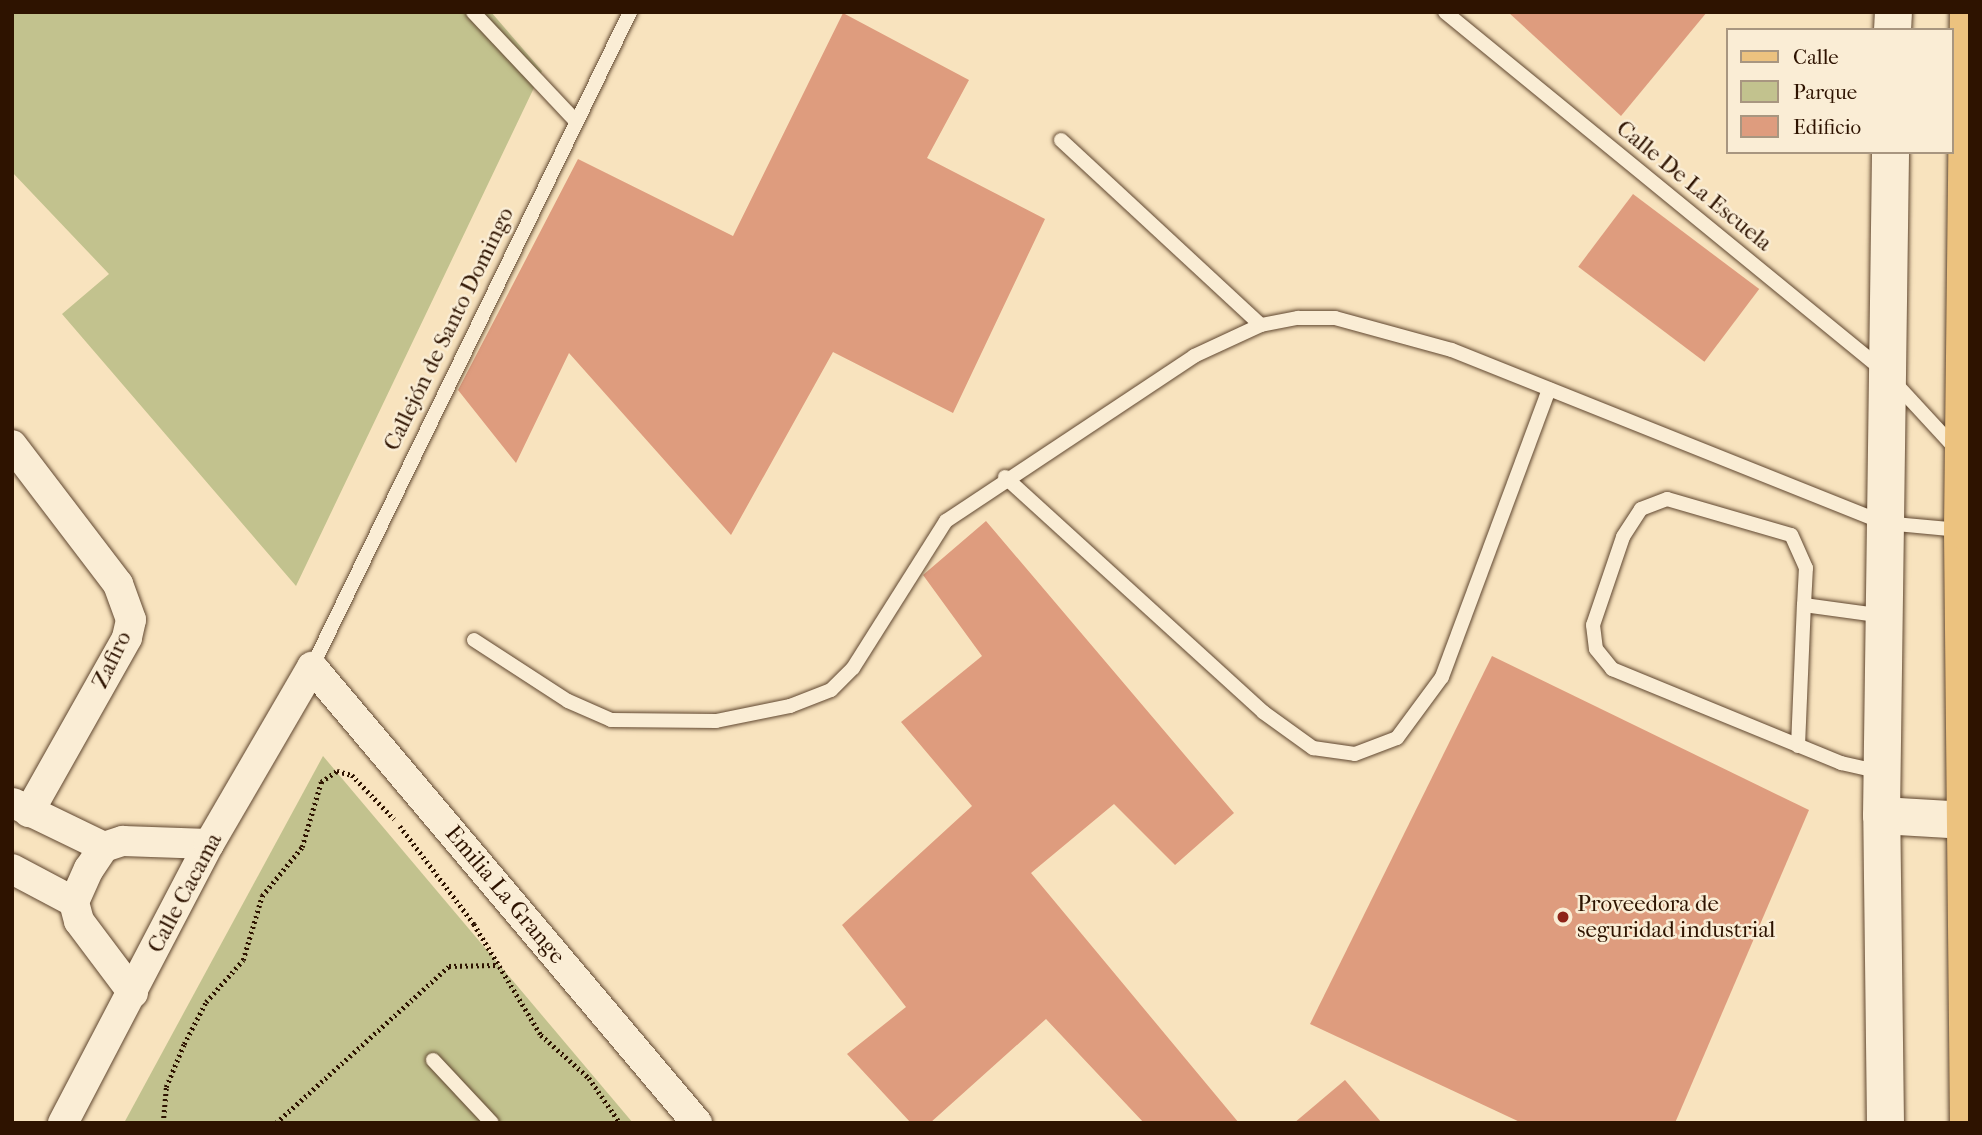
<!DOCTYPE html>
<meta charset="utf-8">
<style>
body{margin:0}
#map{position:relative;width:1982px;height:1135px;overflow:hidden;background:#f8e3be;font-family:"IM FELL French Canon",serif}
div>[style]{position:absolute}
.green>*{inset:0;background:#c2c28e}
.building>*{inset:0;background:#de9c7e;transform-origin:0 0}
.path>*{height:4.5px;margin-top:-2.25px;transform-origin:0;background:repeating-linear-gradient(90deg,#2e1300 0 2px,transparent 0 5.5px)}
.roads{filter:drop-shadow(0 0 2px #604730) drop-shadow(0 0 2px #604730)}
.service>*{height:14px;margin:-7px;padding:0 7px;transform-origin:7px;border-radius:7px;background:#faedd5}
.minor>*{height:30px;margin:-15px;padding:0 15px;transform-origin:15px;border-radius:15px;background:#faedd5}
.tertiary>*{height:37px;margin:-18.5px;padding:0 18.5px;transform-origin:18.5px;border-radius:18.5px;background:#faedd5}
.primary>*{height:38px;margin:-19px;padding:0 19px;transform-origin:19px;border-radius:19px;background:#ecc27f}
.dots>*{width:19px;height:19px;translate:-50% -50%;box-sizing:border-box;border:4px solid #faedd5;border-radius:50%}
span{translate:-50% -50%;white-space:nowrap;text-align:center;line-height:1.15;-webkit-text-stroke:5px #faedd5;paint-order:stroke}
.street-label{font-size:23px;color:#2e1300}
.poi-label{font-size:23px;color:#2e1300}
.left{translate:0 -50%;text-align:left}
.frame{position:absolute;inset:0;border:14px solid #2e1300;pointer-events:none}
.legend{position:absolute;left:1726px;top:28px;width:228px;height:126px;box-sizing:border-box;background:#faedd5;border:2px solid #a89680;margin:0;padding:9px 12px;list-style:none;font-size:21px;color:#2e1300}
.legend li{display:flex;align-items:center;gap:14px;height:35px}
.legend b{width:35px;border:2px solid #a89680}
</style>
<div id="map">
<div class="green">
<div style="clip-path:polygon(12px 12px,491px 12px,542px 71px,296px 586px,62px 314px,109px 274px,12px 172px)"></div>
<div style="clip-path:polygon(323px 756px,633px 1123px,124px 1123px)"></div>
</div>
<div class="building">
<div style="clip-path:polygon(1508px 12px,1707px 12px,1621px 116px)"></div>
<div style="clip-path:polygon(843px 13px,969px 80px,927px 158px,1045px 219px,953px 413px,833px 352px,731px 535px,569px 353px,516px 463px,458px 390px,578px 159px,733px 236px)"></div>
<div style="left:1633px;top:194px;width:158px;height:91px;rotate:37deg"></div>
<div style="clip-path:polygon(986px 521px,1234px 813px,1175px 865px,1114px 804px,1031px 873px,1239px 1123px,1144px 1123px,1046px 1019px,930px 1123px,911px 1123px,847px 1054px,906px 1007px,842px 925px,972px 806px,901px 722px,982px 656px,923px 575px)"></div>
<div style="clip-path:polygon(1492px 656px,1809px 810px,1675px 1123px,1522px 1123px,1310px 1024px)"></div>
<div style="clip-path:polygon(1345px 1080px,1382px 1123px,1294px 1123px)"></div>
</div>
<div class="path">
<div style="left:400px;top:826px;width:123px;rotate:52.9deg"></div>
<div style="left:474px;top:924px;width:130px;rotate:58.9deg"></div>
<div style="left:541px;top:1035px;width:64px;rotate:41.9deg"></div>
<div style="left:589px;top:1078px;width:55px;rotate:55.4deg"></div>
<div style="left:163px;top:1123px;width:36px;rotate:-85deg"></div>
<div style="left:166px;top:1087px;width:47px;rotate:-67.3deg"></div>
<div style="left:184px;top:1044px;width:47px;rotate:-62.4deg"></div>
<div style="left:206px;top:1002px;width:56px;rotate:-48.6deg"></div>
<div style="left:243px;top:960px;width:67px;rotate:-73.5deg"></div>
<div style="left:262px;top:896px;width:63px;rotate:-50.8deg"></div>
<div style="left:302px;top:847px;width:68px;rotate:-73.7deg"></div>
<div style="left:321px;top:782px;width:19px;rotate:-35deg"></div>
<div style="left:337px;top:771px;width:16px;rotate:15deg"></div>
<div style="left:352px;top:775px;width:61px;rotate:46.3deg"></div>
<div style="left:276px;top:1123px;width:234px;rotate:-42.2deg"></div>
<div style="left:449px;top:966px;width:46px;rotate:-1.2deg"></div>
</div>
<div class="roads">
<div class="service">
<div style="left:473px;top:12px;width:147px;rotate:46.7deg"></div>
<div style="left:1445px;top:12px;width:567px;rotate:39.28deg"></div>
<div style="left:1884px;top:371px;width:108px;rotate:47.3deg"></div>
<div style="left:1061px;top:140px;width:272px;rotate:42.8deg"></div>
<div style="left:1005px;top:477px;width:349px;rotate:42.3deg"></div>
<div style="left:1263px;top:712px;width:62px;rotate:35.8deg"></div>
<div style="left:1313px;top:748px;width:42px;rotate:8.1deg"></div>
<div style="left:1355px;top:754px;width:45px;rotate:-20.9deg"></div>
<div style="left:1397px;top:738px;width:76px;rotate:-53.6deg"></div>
<div style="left:1442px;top:677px;width:307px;rotate:-69.6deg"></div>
<div style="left:1804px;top:605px;width:37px;rotate:-87deg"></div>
<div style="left:1806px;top:568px;width:36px;rotate:-114deg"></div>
<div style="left:1791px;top:535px;width:129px;rotate:-163.8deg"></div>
<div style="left:1667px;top:499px;width:28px;rotate:159deg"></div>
<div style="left:1641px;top:509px;width:33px;rotate:123deg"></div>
<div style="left:1623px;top:537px;width:93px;rotate:108.8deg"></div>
<div style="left:1593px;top:625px;width:24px;rotate:83deg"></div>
<div style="left:1596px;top:649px;width:26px;rotate:51deg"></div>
<div style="left:1612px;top:669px;width:248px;rotate:22.3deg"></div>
<div style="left:1841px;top:763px;width:41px;rotate:12.7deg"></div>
<div style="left:474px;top:640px;width:112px;rotate:33deg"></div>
<div style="left:568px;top:701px;width:47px;rotate:23.8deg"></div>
<div style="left:611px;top:720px;width:105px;rotate:0.5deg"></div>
<div style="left:716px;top:721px;width:76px;rotate:-11.5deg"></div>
<div style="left:790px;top:706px;width:44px;rotate:-21.3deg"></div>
<div style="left:831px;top:690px;width:31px;rotate:-45deg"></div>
<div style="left:853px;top:668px;width:174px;rotate:-57.7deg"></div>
<div style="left:946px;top:521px;width:298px;rotate:-33.6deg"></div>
<div style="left:1194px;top:356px;width:74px;rotate:-24.8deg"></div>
<div style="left:1261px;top:325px;width:38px;rotate:-11deg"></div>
<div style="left:1298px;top:318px;width:37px"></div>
<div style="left:1335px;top:318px;width:121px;rotate:15.3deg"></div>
<div style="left:1452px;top:350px;width:466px;rotate:21.8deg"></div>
<div style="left:1885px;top:523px;width:76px;rotate:5.3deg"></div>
<div style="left:312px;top:667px;width:728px;rotate:-64.1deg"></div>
<div style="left:1798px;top:746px;width:141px;rotate:-87.6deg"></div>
<div style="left:1804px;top:605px;width:81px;rotate:7.8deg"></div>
<div style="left:433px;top:1060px;width:86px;rotate:46.9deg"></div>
</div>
<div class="minor">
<div style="left:12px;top:445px;width:175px;rotate:52.7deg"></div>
<div style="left:118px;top:584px;width:38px;rotate:70deg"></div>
<div style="left:131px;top:620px;width:18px;rotate:103deg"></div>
<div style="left:127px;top:638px;width:200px;rotate:119.4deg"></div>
<div style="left:13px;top:803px;width:101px;rotate:25.8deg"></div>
<div style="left:12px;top:869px;width:70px;rotate:28deg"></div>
<div style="left:133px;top:993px;width:90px;rotate:-126.9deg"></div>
<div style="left:79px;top:921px;width:20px;rotate:-105deg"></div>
<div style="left:74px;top:902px;width:36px;rotate:-66deg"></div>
<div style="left:89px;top:869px;width:27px;rotate:-56deg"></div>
<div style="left:104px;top:847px;width:20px;rotate:-18deg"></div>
<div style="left:123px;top:841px;width:86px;rotate:2deg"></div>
<div style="left:63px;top:1123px;width:315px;rotate:-62.4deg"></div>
<div style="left:209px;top:844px;width:205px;rotate:-59.8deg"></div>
<div style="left:312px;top:667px;width:597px;rotate:49.83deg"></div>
</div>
<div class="tertiary">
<div style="left:1892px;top:30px;width:18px;rotate:-87deg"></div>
<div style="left:1881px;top:815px;width:85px;rotate:3.4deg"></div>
<div style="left:1885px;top:1123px;width:308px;rotate:-90.7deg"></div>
<div style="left:1881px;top:815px;width:663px;rotate:-89.22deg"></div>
</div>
<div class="primary">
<div style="left:1969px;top:1123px;width:593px;rotate:-90.58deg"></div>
<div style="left:1963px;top:530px;width:518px;rotate:-89.34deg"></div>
</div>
</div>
<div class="dots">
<div style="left:1563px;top:917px;background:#8f2418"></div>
</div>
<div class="street-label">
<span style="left:1694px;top:186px;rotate:39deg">Calle De La Escuela</span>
<span style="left:449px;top:329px;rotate:-64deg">Callejón de Santo Domingo</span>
<span style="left:112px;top:660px;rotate:-64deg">Zafiro</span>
<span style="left:185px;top:893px;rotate:-62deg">Calle Cacama</span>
<span style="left:505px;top:895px;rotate:50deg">Emilia La Grange</span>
</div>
<div class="poi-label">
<span class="left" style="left:1577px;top:917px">Proveedora de<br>seguridad industrial</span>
</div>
<div class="frame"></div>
<ul class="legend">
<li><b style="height:9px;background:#ecc27f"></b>Calle</li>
<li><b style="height:19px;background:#c2c28e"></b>Parque</li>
<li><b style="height:19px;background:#de9c7e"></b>Edificio</li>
</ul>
</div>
